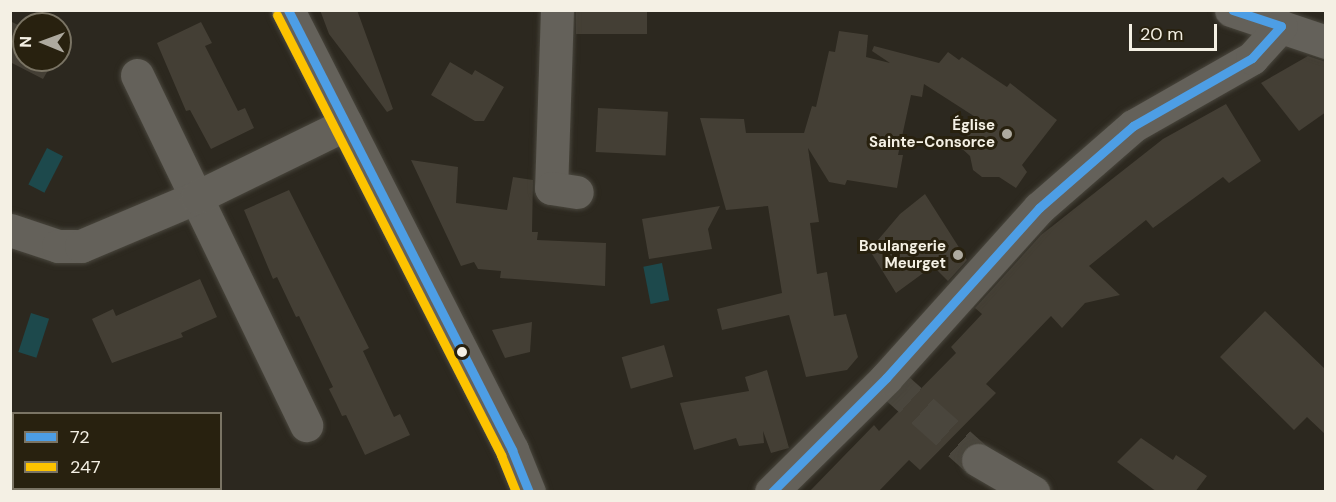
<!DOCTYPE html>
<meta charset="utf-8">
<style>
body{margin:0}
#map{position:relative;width:1336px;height:502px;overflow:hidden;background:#2c281f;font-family:"DM Sans",sans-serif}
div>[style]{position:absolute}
.water>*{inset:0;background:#1d494c;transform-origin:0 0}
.building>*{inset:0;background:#443f35;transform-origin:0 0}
.minor-tunnel>*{height:33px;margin-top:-16.5px;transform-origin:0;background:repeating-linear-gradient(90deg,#4a463d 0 33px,transparent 0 49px)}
.roads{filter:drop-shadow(0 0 2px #49463d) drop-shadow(0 0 2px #49463d)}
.minor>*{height:33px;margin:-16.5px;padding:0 16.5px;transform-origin:16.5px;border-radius:16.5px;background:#64615a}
.bus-1>*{height:9px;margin:-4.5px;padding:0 4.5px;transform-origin:4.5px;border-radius:4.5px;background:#4d9ee5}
.bus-2>*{height:9px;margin:-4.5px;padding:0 4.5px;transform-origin:4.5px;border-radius:4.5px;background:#fdc300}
.dots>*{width:16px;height:16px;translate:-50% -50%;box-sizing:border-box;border:3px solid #28210f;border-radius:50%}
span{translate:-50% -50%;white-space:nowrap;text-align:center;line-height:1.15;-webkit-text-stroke:6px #28210f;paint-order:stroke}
.poi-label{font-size:15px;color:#f4f0e4;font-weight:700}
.right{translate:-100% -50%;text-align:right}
.frame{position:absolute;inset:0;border:12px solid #f4f0e4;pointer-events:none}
.legend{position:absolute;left:12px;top:412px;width:210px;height:78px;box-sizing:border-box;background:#28210f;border:2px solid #7a7464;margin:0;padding:8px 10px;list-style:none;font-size:18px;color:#f4f0e4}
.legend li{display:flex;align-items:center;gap:12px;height:30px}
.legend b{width:30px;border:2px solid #7a7464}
.north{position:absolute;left:12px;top:12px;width:60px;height:60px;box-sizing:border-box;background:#28210f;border:2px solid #7a7464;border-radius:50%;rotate:271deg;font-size:16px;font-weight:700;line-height:24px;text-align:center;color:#f4f0e4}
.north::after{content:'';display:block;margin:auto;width:21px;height:27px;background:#aeaa9f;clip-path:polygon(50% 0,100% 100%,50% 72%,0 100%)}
.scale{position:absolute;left:1129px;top:24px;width:88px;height:27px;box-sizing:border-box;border:3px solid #f4f0e4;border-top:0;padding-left:8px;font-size:18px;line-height:21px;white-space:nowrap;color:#f4f0e4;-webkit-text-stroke:4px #28210f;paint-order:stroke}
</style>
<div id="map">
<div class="water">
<div style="left:47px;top:148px;width:18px;height:41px;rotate:27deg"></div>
<div style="left:662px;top:263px;width:38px;height:19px;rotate:79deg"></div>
<div style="left:31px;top:313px;width:19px;height:41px;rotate:18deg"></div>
</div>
<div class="building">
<div style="clip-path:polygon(320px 10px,357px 10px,393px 109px,387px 112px,345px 55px,329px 34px)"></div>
<div style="left:576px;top:10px;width:71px;height:24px"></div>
<div style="clip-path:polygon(10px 21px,24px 28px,24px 60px,54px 60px,43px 79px,10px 62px)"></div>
<div style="clip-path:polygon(201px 22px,212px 43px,205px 46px,238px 111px,245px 108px,254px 128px,211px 149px,190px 110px,186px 111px,157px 43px)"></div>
<div style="clip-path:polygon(839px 31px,868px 35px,866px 57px,890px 63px,872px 51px,874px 46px,939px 63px,948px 52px,959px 60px,962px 57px,1007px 87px,1010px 83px,1057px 120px,1022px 165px,1027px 172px,1016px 188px,999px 177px,982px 177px,973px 170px,970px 156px,958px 145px,980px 120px,924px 84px,922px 97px,911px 95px,898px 155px,903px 155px,897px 188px,847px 180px,845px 185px,829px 182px,808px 148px,819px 222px,810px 223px,817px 274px,827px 272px,834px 316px,846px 314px,858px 357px,847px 370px,806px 377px,789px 315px,722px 330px,717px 309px,782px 293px,768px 206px,726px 210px,700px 118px,744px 119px,746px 133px,804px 133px,812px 106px,816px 107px,829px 51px,835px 52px)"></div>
<div style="clip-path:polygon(1308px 56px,1326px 62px,1326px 112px,1299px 131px,1261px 83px)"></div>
<div style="clip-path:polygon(450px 62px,472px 75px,475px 70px,504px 87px,484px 121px,475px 121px,431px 95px)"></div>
<div style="clip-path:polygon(1226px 104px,1261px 161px,1229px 183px,1223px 177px,1153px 228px,1146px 220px,1089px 266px,1120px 295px,1085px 303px,1062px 328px,1051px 316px,986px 384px,996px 393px,920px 470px,909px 460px,878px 492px,809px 492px,874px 425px,879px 431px,956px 353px,951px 347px,982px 314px,975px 308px,1041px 235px,1163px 139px)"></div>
<div style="left:598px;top:108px;width:70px;height:44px;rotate:3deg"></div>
<div style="clip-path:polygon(411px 160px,458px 167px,456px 203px,507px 210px,513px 177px,533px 180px,532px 232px,538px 232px,537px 240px,606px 243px,605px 286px,500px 278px,501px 271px,478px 269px,474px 262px,461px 266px)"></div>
<div style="clip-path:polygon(289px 190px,369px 348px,363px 351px,394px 417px,400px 414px,410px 435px,365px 455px,346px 415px,342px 416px,336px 403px,329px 389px,333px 387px,299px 316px,296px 317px,277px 277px,273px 279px,244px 210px)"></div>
<div style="clip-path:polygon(925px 194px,967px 260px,948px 281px,933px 266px,896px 293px,872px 254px,872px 247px,900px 214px)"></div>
<div style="clip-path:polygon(720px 206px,708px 229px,712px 249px,649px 259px,642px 219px)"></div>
<div style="clip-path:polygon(200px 279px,217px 317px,181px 333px,183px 337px,112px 363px,92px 319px,113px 309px,116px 316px)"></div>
<div style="clip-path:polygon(1265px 311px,1326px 370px,1326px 435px,1307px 417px,1294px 430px,1220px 357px)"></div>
<div style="clip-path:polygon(532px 322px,530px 352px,505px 358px,492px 330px)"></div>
<div style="left:664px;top:345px;width:33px;height:44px;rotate:74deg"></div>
<div style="clip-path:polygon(767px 370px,789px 448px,771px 453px,763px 431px,764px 443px,739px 446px,736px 438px,694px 450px,680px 403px,749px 391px,745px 377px)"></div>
<div style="clip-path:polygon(1141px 438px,1173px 460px,1176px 455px,1207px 476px,1195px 492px,1157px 492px,1117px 462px)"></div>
</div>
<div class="minor-tunnel">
<div style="left:886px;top:378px;width:123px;rotate:41.7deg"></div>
</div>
<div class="roads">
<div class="minor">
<div style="left:288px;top:10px;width:494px;rotate:63deg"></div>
<div style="left:512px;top:450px;width:45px;rotate:68deg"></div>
<div style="left:557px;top:10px;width:178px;rotate:91.9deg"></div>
<div style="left:551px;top:188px;width:26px;rotate:9deg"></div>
<div style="left:1231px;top:10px;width:100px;rotate:18.6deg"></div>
<div style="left:137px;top:75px;width:389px;rotate:64.2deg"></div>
<div style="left:10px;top:230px;width:51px;rotate:18.4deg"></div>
<div style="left:58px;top:246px;width:23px"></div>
<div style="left:81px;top:246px;width:126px;rotate:-22.9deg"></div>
<div style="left:197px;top:197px;width:166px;rotate:-26.1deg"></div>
<div style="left:978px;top:460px;width:64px;rotate:30.2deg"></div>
<div style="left:771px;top:492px;width:162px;rotate:-44.7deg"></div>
<div style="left:886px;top:378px;width:229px;rotate:-48deg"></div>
<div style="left:1039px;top:208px;width:125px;rotate:-41.1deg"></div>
<div style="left:1133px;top:126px;width:137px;rotate:-29.7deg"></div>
<div style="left:1252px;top:58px;width:43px;rotate:-47.8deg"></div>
</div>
</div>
<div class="bus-1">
<div style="left:288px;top:10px;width:494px;rotate:63deg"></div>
<div style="left:512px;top:450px;width:45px;rotate:68deg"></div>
<div style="left:772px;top:492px;width:161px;rotate:-45deg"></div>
<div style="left:886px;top:378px;width:229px;rotate:-48deg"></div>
<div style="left:1039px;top:208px;width:125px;rotate:-41.1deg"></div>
<div style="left:1133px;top:126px;width:137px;rotate:-29.7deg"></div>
<div style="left:1252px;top:58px;width:43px;rotate:-47.8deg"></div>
<div style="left:1281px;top:26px;width:51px;rotate:-161.6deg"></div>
</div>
<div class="bus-2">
<div style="left:277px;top:15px;width:494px;rotate:63deg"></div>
<div style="left:501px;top:455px;width:40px;rotate:68deg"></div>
</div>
<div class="dots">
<div style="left:1007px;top:134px;background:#aeaa9f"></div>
<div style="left:958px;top:255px;background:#aeaa9f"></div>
<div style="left:462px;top:352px;background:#f4f0e4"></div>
</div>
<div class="poi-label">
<span class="right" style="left:995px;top:134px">Église<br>Sainte-Consorce</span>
<span class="right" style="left:946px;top:255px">Boulangerie<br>Meurget</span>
</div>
<div class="frame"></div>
<ul class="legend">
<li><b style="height:8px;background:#4d9ee5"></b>72</li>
<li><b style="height:8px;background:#fdc300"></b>247</li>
</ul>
<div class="north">N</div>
<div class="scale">20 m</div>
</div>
